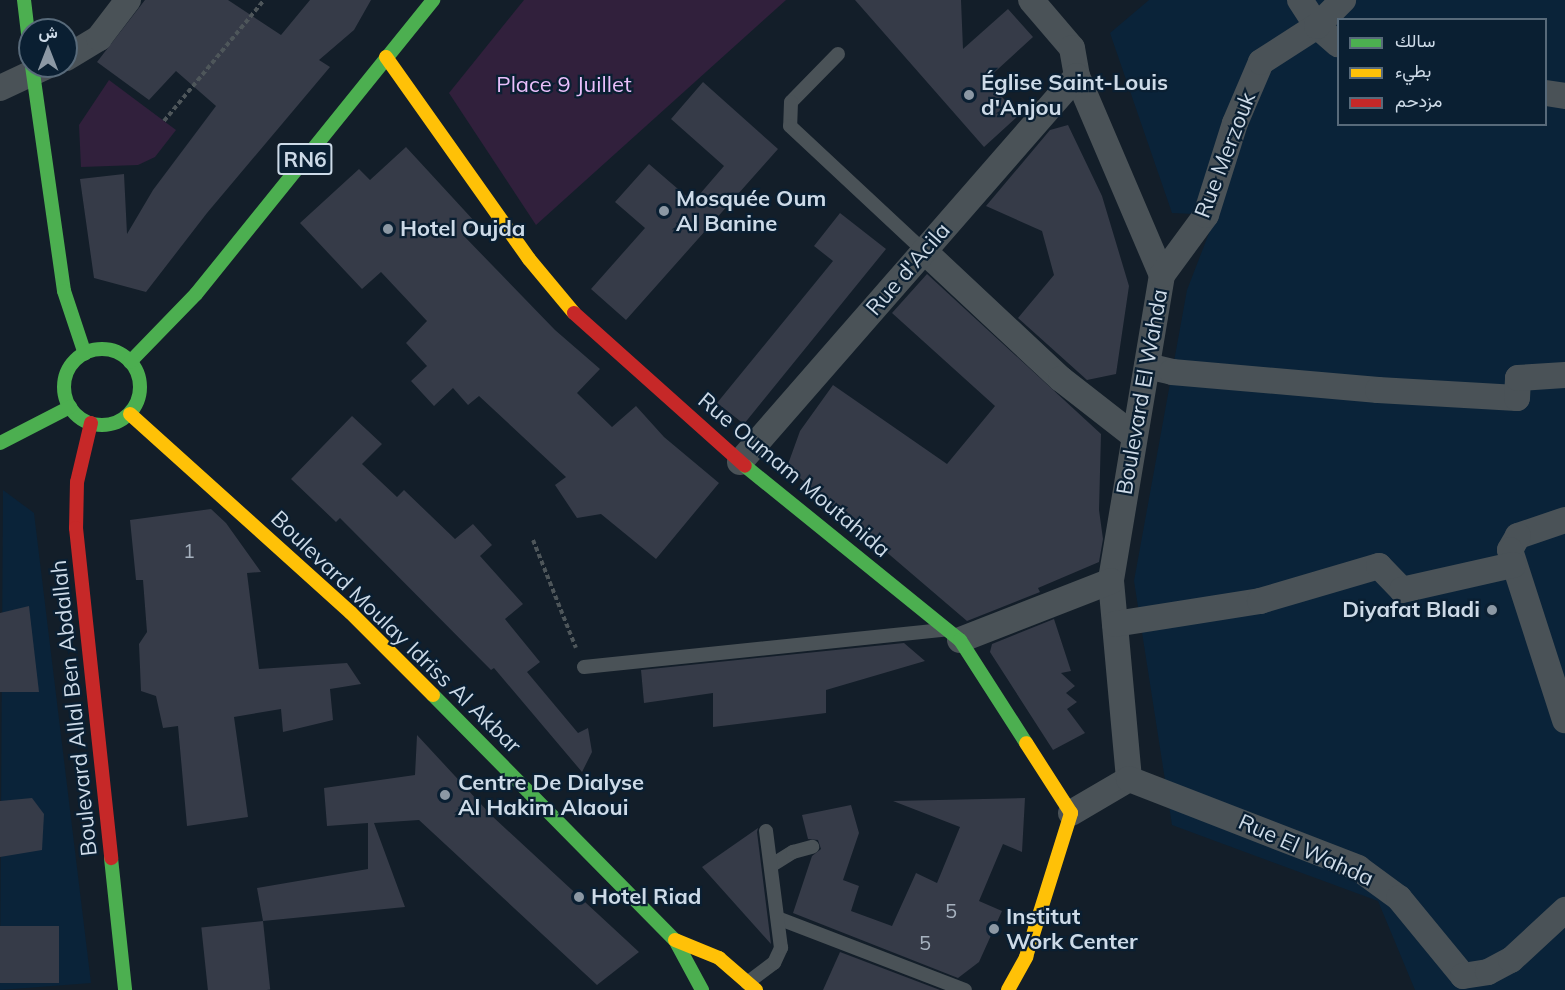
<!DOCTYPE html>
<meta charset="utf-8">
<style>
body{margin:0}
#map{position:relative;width:1565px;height:990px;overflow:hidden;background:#131e29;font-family:Mulish,Vazirmatn,sans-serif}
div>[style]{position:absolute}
.built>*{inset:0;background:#0a2339}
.green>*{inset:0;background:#31203c}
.building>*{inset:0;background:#363b48;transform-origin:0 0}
.path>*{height:4px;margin-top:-2px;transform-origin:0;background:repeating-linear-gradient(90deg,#4e565a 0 4.5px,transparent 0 7.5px)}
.lane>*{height:14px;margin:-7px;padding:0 7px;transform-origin:7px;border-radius:7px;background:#4a5257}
.street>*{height:26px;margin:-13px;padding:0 13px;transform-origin:13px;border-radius:13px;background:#4a5257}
.fast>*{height:14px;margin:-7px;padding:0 7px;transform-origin:7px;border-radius:7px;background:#4caf50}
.fast>.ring{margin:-7px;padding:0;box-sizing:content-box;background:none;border:14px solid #4caf50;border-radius:50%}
.slow>*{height:14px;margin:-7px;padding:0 7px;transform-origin:7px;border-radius:7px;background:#ffc107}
.jam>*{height:14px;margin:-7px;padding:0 7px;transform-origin:7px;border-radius:7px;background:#c62828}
.dots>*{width:16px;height:16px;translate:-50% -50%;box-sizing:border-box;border:3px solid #0a1f32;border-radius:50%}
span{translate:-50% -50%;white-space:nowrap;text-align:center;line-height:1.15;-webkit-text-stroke:4.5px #0a1f32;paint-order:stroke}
.number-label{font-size:20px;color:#a7b2bf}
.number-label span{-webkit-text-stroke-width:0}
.shield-label span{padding:2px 4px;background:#0a1f32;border:2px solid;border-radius:4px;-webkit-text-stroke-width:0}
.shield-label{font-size:21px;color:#cddae7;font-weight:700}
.poi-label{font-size:22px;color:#cddae7;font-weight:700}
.left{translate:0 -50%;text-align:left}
.right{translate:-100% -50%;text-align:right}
.park-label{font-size:22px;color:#e9bffb}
.street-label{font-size:22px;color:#cddae7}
.legend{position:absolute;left:1337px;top:18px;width:210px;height:108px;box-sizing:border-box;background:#0a1f32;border:2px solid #586a7a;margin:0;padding:8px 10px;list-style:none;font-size:18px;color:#cddae7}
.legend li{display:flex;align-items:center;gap:12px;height:30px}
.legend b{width:30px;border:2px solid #586a7a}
.north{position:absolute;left:18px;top:18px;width:60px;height:60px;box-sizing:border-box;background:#0a1f32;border:2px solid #586a7a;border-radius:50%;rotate:0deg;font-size:16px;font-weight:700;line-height:24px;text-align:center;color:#cddae7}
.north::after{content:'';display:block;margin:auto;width:21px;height:27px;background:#8c98a4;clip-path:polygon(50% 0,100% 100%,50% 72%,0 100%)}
</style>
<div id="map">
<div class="built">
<div style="clip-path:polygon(evenodd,1149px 0,1565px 0,1565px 990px,1415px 990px,1378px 901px,1172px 825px,1134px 581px,1187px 290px,1216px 215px,1172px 213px,1110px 33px,1149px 0,1338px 20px,1546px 20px,1546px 124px,1338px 124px,1338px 20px)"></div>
<div style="clip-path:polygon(3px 490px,34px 513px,91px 983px,0 990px)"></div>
</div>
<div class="green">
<div style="clip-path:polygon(524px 0,786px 0,536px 225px,449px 93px)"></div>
<div style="clip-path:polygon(109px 80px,176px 130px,155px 157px,138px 165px,81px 167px,79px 125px)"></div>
</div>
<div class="building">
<div style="clip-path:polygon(145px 0,228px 0,281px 35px,310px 0,371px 0,354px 30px,319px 60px,330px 67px,207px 213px,146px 292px,94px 278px,80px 179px,124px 174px,127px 234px,153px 190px,216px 106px,176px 71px,149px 100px,97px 62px)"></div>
<div style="clip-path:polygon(855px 0,961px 0,963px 49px,1008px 9px,1033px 37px,986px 80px,1019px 115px,984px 147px)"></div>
<div style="clip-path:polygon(703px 82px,778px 149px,626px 320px,591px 289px,645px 228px,615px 202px,649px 164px,693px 202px,724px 166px,671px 119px)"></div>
<div style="clip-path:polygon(1068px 125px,1102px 196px,1129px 286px,1116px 374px,1087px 380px,1018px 318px,1054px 275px,1042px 231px,986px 206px,1050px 130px)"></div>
<div style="clip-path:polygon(406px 147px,476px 223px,463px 235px,555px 330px,600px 369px,577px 393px,612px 427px,636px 406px,664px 437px,719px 483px,656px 559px,601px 514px,577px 518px,555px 485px,566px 477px,479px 396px,468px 405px,453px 388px,434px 406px,411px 381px,427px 366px,406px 343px,427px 321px,381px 272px,362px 289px,300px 223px,359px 169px,370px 180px)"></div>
<div style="clip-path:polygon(840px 213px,886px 249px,744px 424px,717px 403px,833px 261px,814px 246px)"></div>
<div style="clip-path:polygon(927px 274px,1101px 434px,1099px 510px,1103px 539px,1099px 562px,1038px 588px,1040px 592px,967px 621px,787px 467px,800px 431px,833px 385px,947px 464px,995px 406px,892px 313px)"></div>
<div style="clip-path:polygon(352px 416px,382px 444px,362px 464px,397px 497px,404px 490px,455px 539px,473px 524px,492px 545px,480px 556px,523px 604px,505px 619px,540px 662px,527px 672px,578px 733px,588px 728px,592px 752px,582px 772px,494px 668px,491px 670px,340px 518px,336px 522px,291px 479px)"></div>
<div style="clip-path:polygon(211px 509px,226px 523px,261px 572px,247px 573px,259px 669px,347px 663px,361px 684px,330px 689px,333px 720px,283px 732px,281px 709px,234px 717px,248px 817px,187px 826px,178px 726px,163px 728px,156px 696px,141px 691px,139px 644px,147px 632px,143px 580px,136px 580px,130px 520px)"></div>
<div style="clip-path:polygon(29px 606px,39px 692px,0 692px,0 613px)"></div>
<div style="clip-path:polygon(1054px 619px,1071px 671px,1061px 673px,1075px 686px,1066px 693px,1077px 702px,1067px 709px,1085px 733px,1053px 750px,990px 652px,992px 644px)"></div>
<div style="clip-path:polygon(904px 643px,925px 661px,826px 690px,826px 713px,713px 727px,713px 693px,644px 703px,641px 670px)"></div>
<div style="clip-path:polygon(417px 735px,492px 816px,639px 952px,597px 985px,419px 820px,374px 823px,405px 907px,263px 921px,257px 888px,368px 869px,368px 823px,327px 826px,324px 788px,415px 775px)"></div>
<div style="clip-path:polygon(32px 798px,44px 814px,42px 850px,0 857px,0 801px)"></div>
<div style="clip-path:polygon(1025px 798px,1022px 852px,1003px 844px,979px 901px,1002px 911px,979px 962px,958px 978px,793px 913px,812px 856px,821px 849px,818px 840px,808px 839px,802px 815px,851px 805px,859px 833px,843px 880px,859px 886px,851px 911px,892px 926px,916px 873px,937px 883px,960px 827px,893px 801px)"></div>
<div style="clip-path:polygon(758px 828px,757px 832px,771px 944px,702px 867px)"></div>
<div style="left:263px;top:921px;width:69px;height:62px;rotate:84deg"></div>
<div style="left:0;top:926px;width:59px;height:57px"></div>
<div style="clip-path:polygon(840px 952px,940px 990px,823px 990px)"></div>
</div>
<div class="path">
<div style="left:164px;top:121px;width:157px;rotate:-50.4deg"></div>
<div style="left:533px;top:540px;width:116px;rotate:68.3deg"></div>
</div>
<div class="lane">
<div style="left:838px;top:54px;width:67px;rotate:134.4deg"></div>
<div style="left:791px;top:102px;width:24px;rotate:92deg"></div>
<div style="left:790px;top:126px;width:183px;rotate:43deg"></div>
<div style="left:584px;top:667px;width:361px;rotate:-5.9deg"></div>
<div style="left:772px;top:865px;width:25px;rotate:-32deg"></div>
<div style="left:793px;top:852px;width:20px;rotate:-15deg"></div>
<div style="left:780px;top:919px;width:198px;rotate:21deg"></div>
<div style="left:747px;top:983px;width:34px;rotate:-37deg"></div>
<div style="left:774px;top:963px;width:17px;rotate:-65deg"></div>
<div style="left:781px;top:948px;width:118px;rotate:-97.3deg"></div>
</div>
<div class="street">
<div style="left:1031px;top:0;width:63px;rotate:49.5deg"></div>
<div style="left:1072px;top:48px;width:28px;rotate:80deg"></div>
<div style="left:1077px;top:76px;width:216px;rotate:66.9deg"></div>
<div style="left:1162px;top:275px;width:310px;rotate:99.5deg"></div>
<div style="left:1111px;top:581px;width:199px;rotate:84.8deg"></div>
<div style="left:1300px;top:0;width:31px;rotate:57deg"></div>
<div style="left:1317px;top:26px;width:28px;rotate:41deg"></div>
<div style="left:66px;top:58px;width:39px;rotate:-31deg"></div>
<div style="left:99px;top:38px;width:48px;rotate:-52.7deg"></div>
<div style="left:0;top:88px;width:52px;rotate:-25.1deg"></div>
<div style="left:1546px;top:93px;width:19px;rotate:9deg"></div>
<div style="left:924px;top:251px;width:187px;rotate:43.1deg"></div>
<div style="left:1061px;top:379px;width:91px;rotate:37.9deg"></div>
<div style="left:1162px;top:275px;width:74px;rotate:-53.7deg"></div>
<div style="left:1206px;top:215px;width:96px;rotate:-72.5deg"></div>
<div style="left:1235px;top:123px;width:66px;rotate:-66.9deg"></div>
<div style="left:1261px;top:62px;width:67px;rotate:-32.7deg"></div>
<div style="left:1317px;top:26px;width:37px;rotate:-45deg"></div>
<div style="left:1147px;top:366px;width:26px;rotate:13deg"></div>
<div style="left:1172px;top:372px;width:207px;rotate:5deg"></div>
<div style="left:1378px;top:390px;width:139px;rotate:3.3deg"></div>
<div style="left:1517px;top:398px;width:20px;rotate:-87deg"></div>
<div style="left:1518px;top:378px;width:47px;rotate:-3.7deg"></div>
<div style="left:740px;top:462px;width:512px;rotate:-48.88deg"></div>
<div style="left:1565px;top:520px;width:50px;rotate:161.2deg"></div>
<div style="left:1518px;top:536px;width:16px;rotate:120deg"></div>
<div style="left:1510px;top:550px;width:179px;rotate:72.1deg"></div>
<div style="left:1115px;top:624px;width:147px;rotate:-9deg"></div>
<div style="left:1260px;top:601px;width:124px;rotate:-16.4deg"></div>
<div style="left:1379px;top:566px;width:33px;rotate:46deg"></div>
<div style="left:1402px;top:590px;width:114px;rotate:-12.7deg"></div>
<div style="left:960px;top:640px;width:162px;rotate:-21.3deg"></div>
<div style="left:1071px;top:813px;width:67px;rotate:-30.4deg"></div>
<div style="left:1129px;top:779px;width:246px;rotate:21.2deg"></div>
<div style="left:1358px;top:868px;width:51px;rotate:36.2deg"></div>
<div style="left:1399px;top:898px;width:101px;rotate:50.6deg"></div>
<div style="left:1463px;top:976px;width:25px;rotate:-9deg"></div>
<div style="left:1488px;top:972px;width:26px;rotate:-28deg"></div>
<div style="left:1511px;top:960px;width:74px;rotate:-42.8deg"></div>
</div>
<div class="fast">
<div style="left:24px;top:0;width:50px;rotate:83.2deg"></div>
<div style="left:32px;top:66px;width:227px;rotate:81.9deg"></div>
<div style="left:64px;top:291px;width:66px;rotate:71.6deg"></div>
<div class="ring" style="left:64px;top:349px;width:62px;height:62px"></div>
<div style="left:130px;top:362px;width:95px;rotate:-45.9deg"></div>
<div style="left:196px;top:294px;width:378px;rotate:-51.1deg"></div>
<div style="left:0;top:443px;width:79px;rotate:-27.2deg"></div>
<div style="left:745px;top:466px;width:277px;rotate:39deg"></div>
<div style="left:960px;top:640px;width:122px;rotate:57.3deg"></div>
<div style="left:433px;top:695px;width:344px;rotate:45.4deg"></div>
<div style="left:675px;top:940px;width:57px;rotate:61.6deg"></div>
<div style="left:111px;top:858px;width:133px;rotate:83.9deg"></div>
</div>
<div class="slow">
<div style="left:386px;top:57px;width:247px;rotate:54.7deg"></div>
<div style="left:529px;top:259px;width:70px;rotate:50.2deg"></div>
<div style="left:130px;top:414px;width:297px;rotate:42deg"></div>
<div style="left:351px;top:613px;width:116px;rotate:45deg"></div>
<div style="left:675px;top:940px;width:48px;rotate:22.2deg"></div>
<div style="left:719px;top:958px;width:49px;rotate:40.9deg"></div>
<div style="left:1008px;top:990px;width:38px;rotate:-61deg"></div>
<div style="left:1026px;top:957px;width:151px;rotate:-72.6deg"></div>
<div style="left:1071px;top:813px;width:83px;rotate:-122.7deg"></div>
</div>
<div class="jam">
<div style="left:574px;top:313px;width:229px;rotate:41.8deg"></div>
<div style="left:91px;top:423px;width:61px;rotate:103.3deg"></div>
<div style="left:77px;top:482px;width:46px;rotate:91.2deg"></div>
<div style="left:76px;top:528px;width:332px;rotate:83.9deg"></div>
</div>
<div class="dots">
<div style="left:969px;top:95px;background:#8c98a4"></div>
<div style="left:664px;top:211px;background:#8c98a4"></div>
<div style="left:388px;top:229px;background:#8c98a4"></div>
<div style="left:1492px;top:610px;background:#8c98a4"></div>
<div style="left:445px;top:795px;background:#8c98a4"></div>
<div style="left:579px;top:897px;background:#8c98a4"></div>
<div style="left:994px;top:929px;background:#8c98a4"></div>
</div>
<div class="number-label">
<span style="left:189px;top:550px">1</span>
<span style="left:951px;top:910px">5</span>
<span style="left:925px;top:942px">5</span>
</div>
<div class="shield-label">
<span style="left:305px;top:159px">RN6</span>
</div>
<div class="poi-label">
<span class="left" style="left:981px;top:95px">Église Saint-Louis<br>d'Anjou</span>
<span class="left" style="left:676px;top:211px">Mosquée Oum<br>Al Banine</span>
<span class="left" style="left:400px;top:229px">Hotel Oujda</span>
<span class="right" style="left:1480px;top:610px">Diyafat Bladi</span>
<span class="left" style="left:458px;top:795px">Centre De Dialyse<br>Al Hakim Alaoui</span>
<span class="left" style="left:591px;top:897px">Hotel Riad</span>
<span class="left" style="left:1006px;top:929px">Institut<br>Work Center</span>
</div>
<div class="park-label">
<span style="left:564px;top:85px">Place 9 Juillet</span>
</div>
<div class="street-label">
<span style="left:1225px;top:155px;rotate:-69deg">Rue Merzouk</span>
<span style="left:908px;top:269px;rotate:-49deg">Rue d'Acila</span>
<span style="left:1142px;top:392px;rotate:-80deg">Boulevard El Wahda</span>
<span style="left:794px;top:475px;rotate:40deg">Rue Oumam Moutahida</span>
<span style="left:396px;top:632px;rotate:44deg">Boulevard Moulay Idriss Al Akbar</span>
<span style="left:74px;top:708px;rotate:-96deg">Boulevard Allal Ben Abdallah</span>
<span style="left:1306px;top:850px;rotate:24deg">Rue El Wahda</span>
</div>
<ul class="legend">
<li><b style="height:8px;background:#4caf50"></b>سالك</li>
<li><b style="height:8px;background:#ffc107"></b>بطيء</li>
<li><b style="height:8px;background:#c62828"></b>مزدحم</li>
</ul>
<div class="north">ش</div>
</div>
